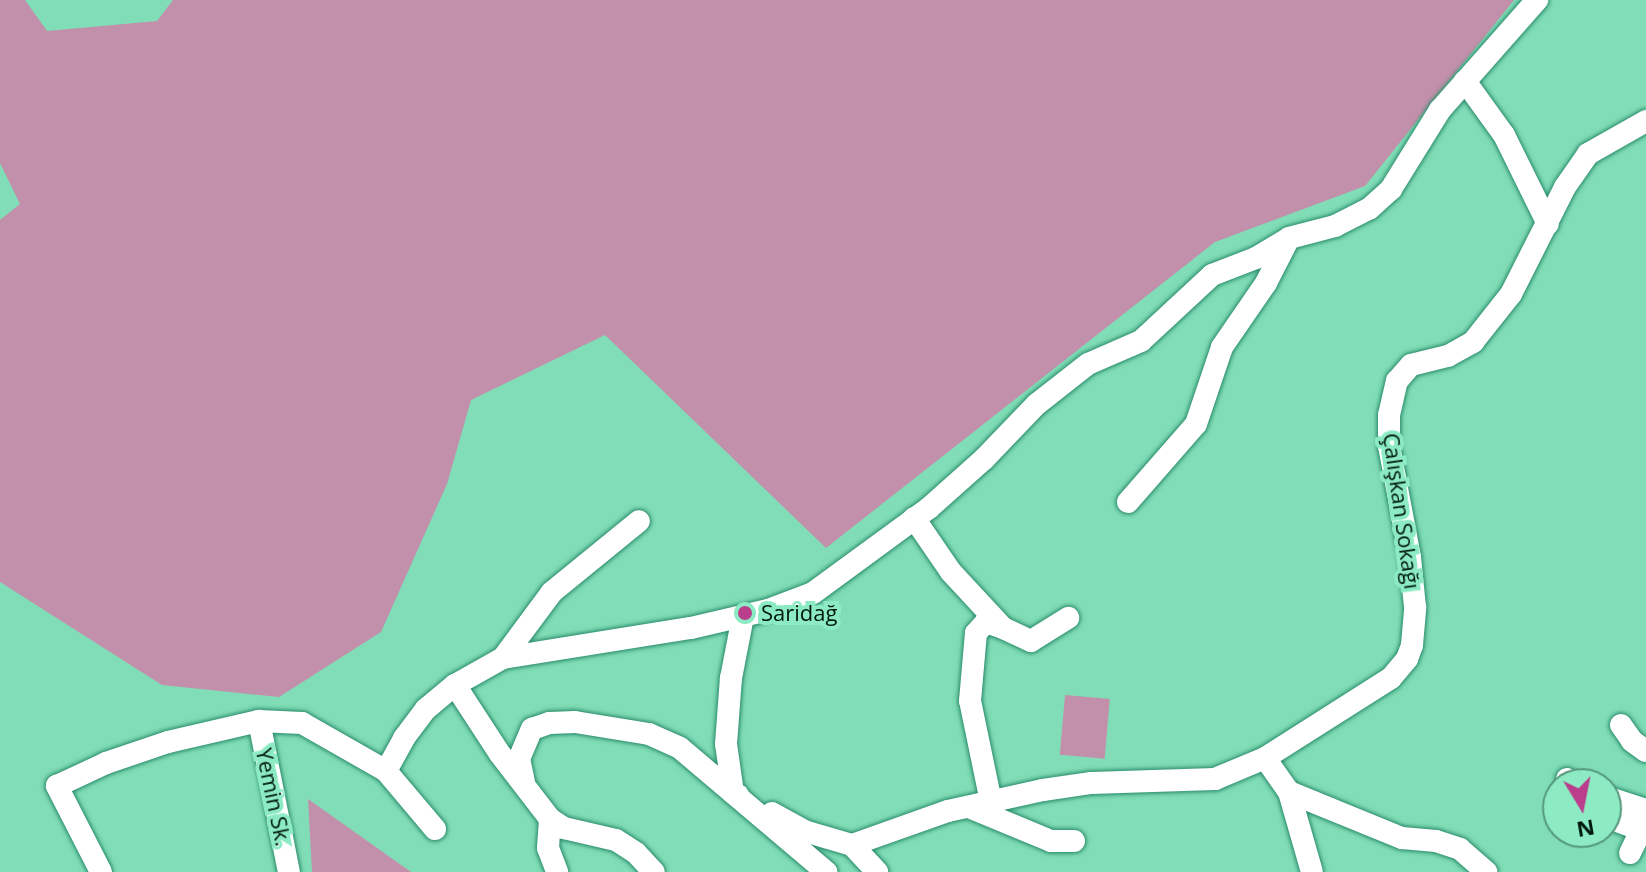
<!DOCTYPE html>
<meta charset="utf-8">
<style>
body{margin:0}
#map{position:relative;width:1646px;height:872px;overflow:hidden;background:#80ddb7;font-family:"Open Sans",sans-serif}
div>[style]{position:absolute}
.green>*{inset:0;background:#c390ab;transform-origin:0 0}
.roads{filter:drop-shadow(0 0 2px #2a8c6a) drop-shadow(0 0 2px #2a8c6a)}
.street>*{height:22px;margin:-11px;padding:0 11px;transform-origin:11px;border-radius:11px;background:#fff}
.dots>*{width:22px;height:22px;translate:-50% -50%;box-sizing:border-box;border:4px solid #8debc4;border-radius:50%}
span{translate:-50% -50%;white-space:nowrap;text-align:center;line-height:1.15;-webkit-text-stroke:8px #8debc4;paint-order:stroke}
.street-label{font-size:22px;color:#00190f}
.poi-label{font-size:22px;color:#00190f}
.left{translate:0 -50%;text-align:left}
.north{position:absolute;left:1542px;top:768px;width:80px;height:80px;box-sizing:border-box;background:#8debc4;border:2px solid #55977c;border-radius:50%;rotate:170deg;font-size:22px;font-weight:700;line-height:32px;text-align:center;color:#00190f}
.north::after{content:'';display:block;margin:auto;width:28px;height:36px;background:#bb3e8d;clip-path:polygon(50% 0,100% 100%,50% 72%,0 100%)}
</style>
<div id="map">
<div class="green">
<div style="clip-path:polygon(0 0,25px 0,47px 31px,157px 21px,173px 0,1514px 0,1365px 186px,1215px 242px,826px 548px,605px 335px,471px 400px,447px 484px,381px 632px,279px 697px,162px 685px,0 582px,0 220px,20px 204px,0 163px)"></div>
<div style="left:1065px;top:695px;width:45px;height:60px;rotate:5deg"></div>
<div style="clip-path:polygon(308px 799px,411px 872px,312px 872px)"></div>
</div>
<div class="roads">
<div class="street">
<div style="left:1465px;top:81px;width:67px;rotate:54.2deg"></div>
<div style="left:1504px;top:135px;width:99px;rotate:63.7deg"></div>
<div style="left:1128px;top:502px;width:103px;rotate:-48.9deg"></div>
<div style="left:1196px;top:424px;width:81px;rotate:-71.3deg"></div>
<div style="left:1222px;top:347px;width:78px;rotate:-55.5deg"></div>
<div style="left:1266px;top:283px;width:48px;rotate:-62.9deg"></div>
<div style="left:914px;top:518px;width:65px;rotate:55.6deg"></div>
<div style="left:951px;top:572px;width:76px;rotate:47.1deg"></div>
<div style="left:1003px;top:628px;width:31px;rotate:25deg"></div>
<div style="left:1031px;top:641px;width:44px;rotate:-31.9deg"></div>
<div style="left:503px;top:658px;width:82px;rotate:-53.4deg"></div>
<div style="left:552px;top:592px;width:112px;rotate:-39.2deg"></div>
<div style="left:455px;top:685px;width:82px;rotate:56.9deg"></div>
<div style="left:500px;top:754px;width:82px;rotate:52.4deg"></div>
<div style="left:550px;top:819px;width:17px;rotate:33deg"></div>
<div style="left:564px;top:828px;width:53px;rotate:13deg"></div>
<div style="left:616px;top:840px;width:24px;rotate:33deg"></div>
<div style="left:636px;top:853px;width:26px;rotate:47deg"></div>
<div style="left:259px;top:721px;width:154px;rotate:78.8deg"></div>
<div style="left:1621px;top:725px;width:19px;rotate:55deg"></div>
<div style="left:1632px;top:741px;width:17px;rotate:36deg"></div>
<div style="left:1265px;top:758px;width:42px;rotate:54.8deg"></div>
<div style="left:1289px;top:792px;width:122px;rotate:22.2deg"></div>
<div style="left:1402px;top:838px;width:34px;rotate:5deg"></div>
<div style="left:1436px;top:841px;width:25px;rotate:18deg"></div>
<div style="left:1460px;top:849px;width:35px;rotate:41deg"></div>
<div style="left:386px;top:771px;width:76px;rotate:49.8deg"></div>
<div style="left:1567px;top:779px;width:10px;rotate:29deg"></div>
<div style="left:524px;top:782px;width:24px;rotate:-102deg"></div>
<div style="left:519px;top:759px;width:33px;rotate:-67deg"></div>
<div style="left:532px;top:729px;width:18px;rotate:-19deg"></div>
<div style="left:549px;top:723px;width:26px;rotate:-2deg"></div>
<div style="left:575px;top:722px;width:75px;rotate:9.2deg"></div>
<div style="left:649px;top:734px;width:34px;rotate:24deg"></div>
<div style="left:680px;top:748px;width:192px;rotate:40.3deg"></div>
<div style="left:1289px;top:792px;width:83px;rotate:74deg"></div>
<div style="left:738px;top:795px;width:5px;rotate:-158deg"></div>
<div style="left:733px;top:793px;width:49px;rotate:-98.1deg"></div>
<div style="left:726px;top:744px;width:66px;rotate:-85.7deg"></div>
<div style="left:731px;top:678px;width:63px;rotate:-79deg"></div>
<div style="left:1606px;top:797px;width:42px;rotate:18deg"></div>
<div style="left:991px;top:802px;width:103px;rotate:-101.7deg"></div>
<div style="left:970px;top:701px;width:68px;rotate:-85deg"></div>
<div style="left:976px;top:633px;width:15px;rotate:-48deg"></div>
<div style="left:986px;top:622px;width:18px;rotate:19deg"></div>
<div style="left:969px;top:807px;width:89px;rotate:22.5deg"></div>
<div style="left:1051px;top:841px;width:23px"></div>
<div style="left:772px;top:813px;width:37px;rotate:29deg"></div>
<div style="left:804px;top:831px;width:50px;rotate:16.3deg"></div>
<div style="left:1606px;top:817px;width:37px;rotate:20deg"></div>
<div style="left:550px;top:819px;width:29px;rotate:94deg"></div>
<div style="left:548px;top:848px;width:26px;rotate:69deg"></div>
<div style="left:852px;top:845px;width:102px;rotate:-19.5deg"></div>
<div style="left:948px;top:811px;width:97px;rotate:-12.5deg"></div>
<div style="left:1043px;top:790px;width:49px;rotate:-8.3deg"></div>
<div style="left:1091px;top:783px;width:124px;rotate:-1.8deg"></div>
<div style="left:1215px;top:779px;width:54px;rotate:-22.8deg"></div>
<div style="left:1265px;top:758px;width:149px;rotate:-32.4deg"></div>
<div style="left:1391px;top:678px;width:25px;rotate:-50deg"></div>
<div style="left:1407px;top:659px;width:15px;rotate:-70deg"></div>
<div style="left:1412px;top:645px;width:38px;rotate:-85deg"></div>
<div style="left:1415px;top:607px;width:50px;rotate:-95.7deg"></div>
<div style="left:1410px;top:557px;width:113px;rotate:-100.7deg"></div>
<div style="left:1389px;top:446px;width:31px;rotate:-90deg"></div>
<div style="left:1389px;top:415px;width:35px;rotate:-77deg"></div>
<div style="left:1397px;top:381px;width:21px;rotate:-49deg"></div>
<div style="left:1411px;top:365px;width:38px;rotate:-14deg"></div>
<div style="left:1448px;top:356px;width:29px;rotate:-29deg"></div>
<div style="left:1473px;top:342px;width:61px;rotate:-51.6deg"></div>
<div style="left:1511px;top:294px;width:120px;rotate:-63.2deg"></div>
<div style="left:1565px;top:187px;width:40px;rotate:-55.1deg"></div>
<div style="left:1588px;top:154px;width:67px;rotate:-29.6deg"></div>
<div style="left:852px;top:845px;width:37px;rotate:47deg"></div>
<div style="left:1630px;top:853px;width:37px;rotate:-64deg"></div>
<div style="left:101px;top:872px;width:97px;rotate:-117.1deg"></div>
<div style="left:57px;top:786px;width:54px;rotate:-25.1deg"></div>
<div style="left:106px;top:763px;width:65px;rotate:-18.7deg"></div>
<div style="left:168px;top:742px;width:93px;rotate:-13deg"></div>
<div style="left:259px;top:721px;width:43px;rotate:2.7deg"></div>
<div style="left:302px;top:723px;width:97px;rotate:29.7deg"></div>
<div style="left:386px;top:771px;width:38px;rotate:-61deg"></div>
<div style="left:404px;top:738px;width:36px;rotate:-53deg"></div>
<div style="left:426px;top:709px;width:38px;rotate:-40deg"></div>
<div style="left:455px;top:685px;width:55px;rotate:-29.4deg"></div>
<div style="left:503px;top:658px;width:190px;rotate:-9.1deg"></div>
<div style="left:691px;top:628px;width:79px;rotate:-13.2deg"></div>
<div style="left:768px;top:610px;width:48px;rotate:-20.7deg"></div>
<div style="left:813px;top:593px;width:144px;rotate:-36.2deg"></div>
<div style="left:929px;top:508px;width:74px;rotate:-41.7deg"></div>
<div style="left:984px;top:459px;width:76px;rotate:-46.1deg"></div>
<div style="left:1037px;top:404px;width:65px;rotate:-38.1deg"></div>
<div style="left:1088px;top:364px;width:58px;rotate:-23.5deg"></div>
<div style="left:1141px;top:341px;width:97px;rotate:-42.9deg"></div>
<div style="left:1212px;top:275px;width:47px;rotate:-21.1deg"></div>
<div style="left:1256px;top:258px;width:39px;rotate:-31deg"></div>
<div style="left:1289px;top:238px;width:48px;rotate:-14.6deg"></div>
<div style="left:1335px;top:226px;width:38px;rotate:-27deg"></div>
<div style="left:1369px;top:209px;width:30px;rotate:-42deg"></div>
<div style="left:1391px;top:189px;width:93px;rotate:-58.2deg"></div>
<div style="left:1440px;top:110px;width:147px;rotate:-48.6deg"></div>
</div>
</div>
<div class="dots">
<div style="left:745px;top:613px;background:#bb3e8d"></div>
</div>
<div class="street-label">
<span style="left:1402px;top:511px;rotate:82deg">Çalışkan Sokağı</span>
<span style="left:274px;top:797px;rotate:78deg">Yemin Sk.</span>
</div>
<div class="poi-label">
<span class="left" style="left:761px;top:613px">Saridağ</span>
</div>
<div class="north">N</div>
</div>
